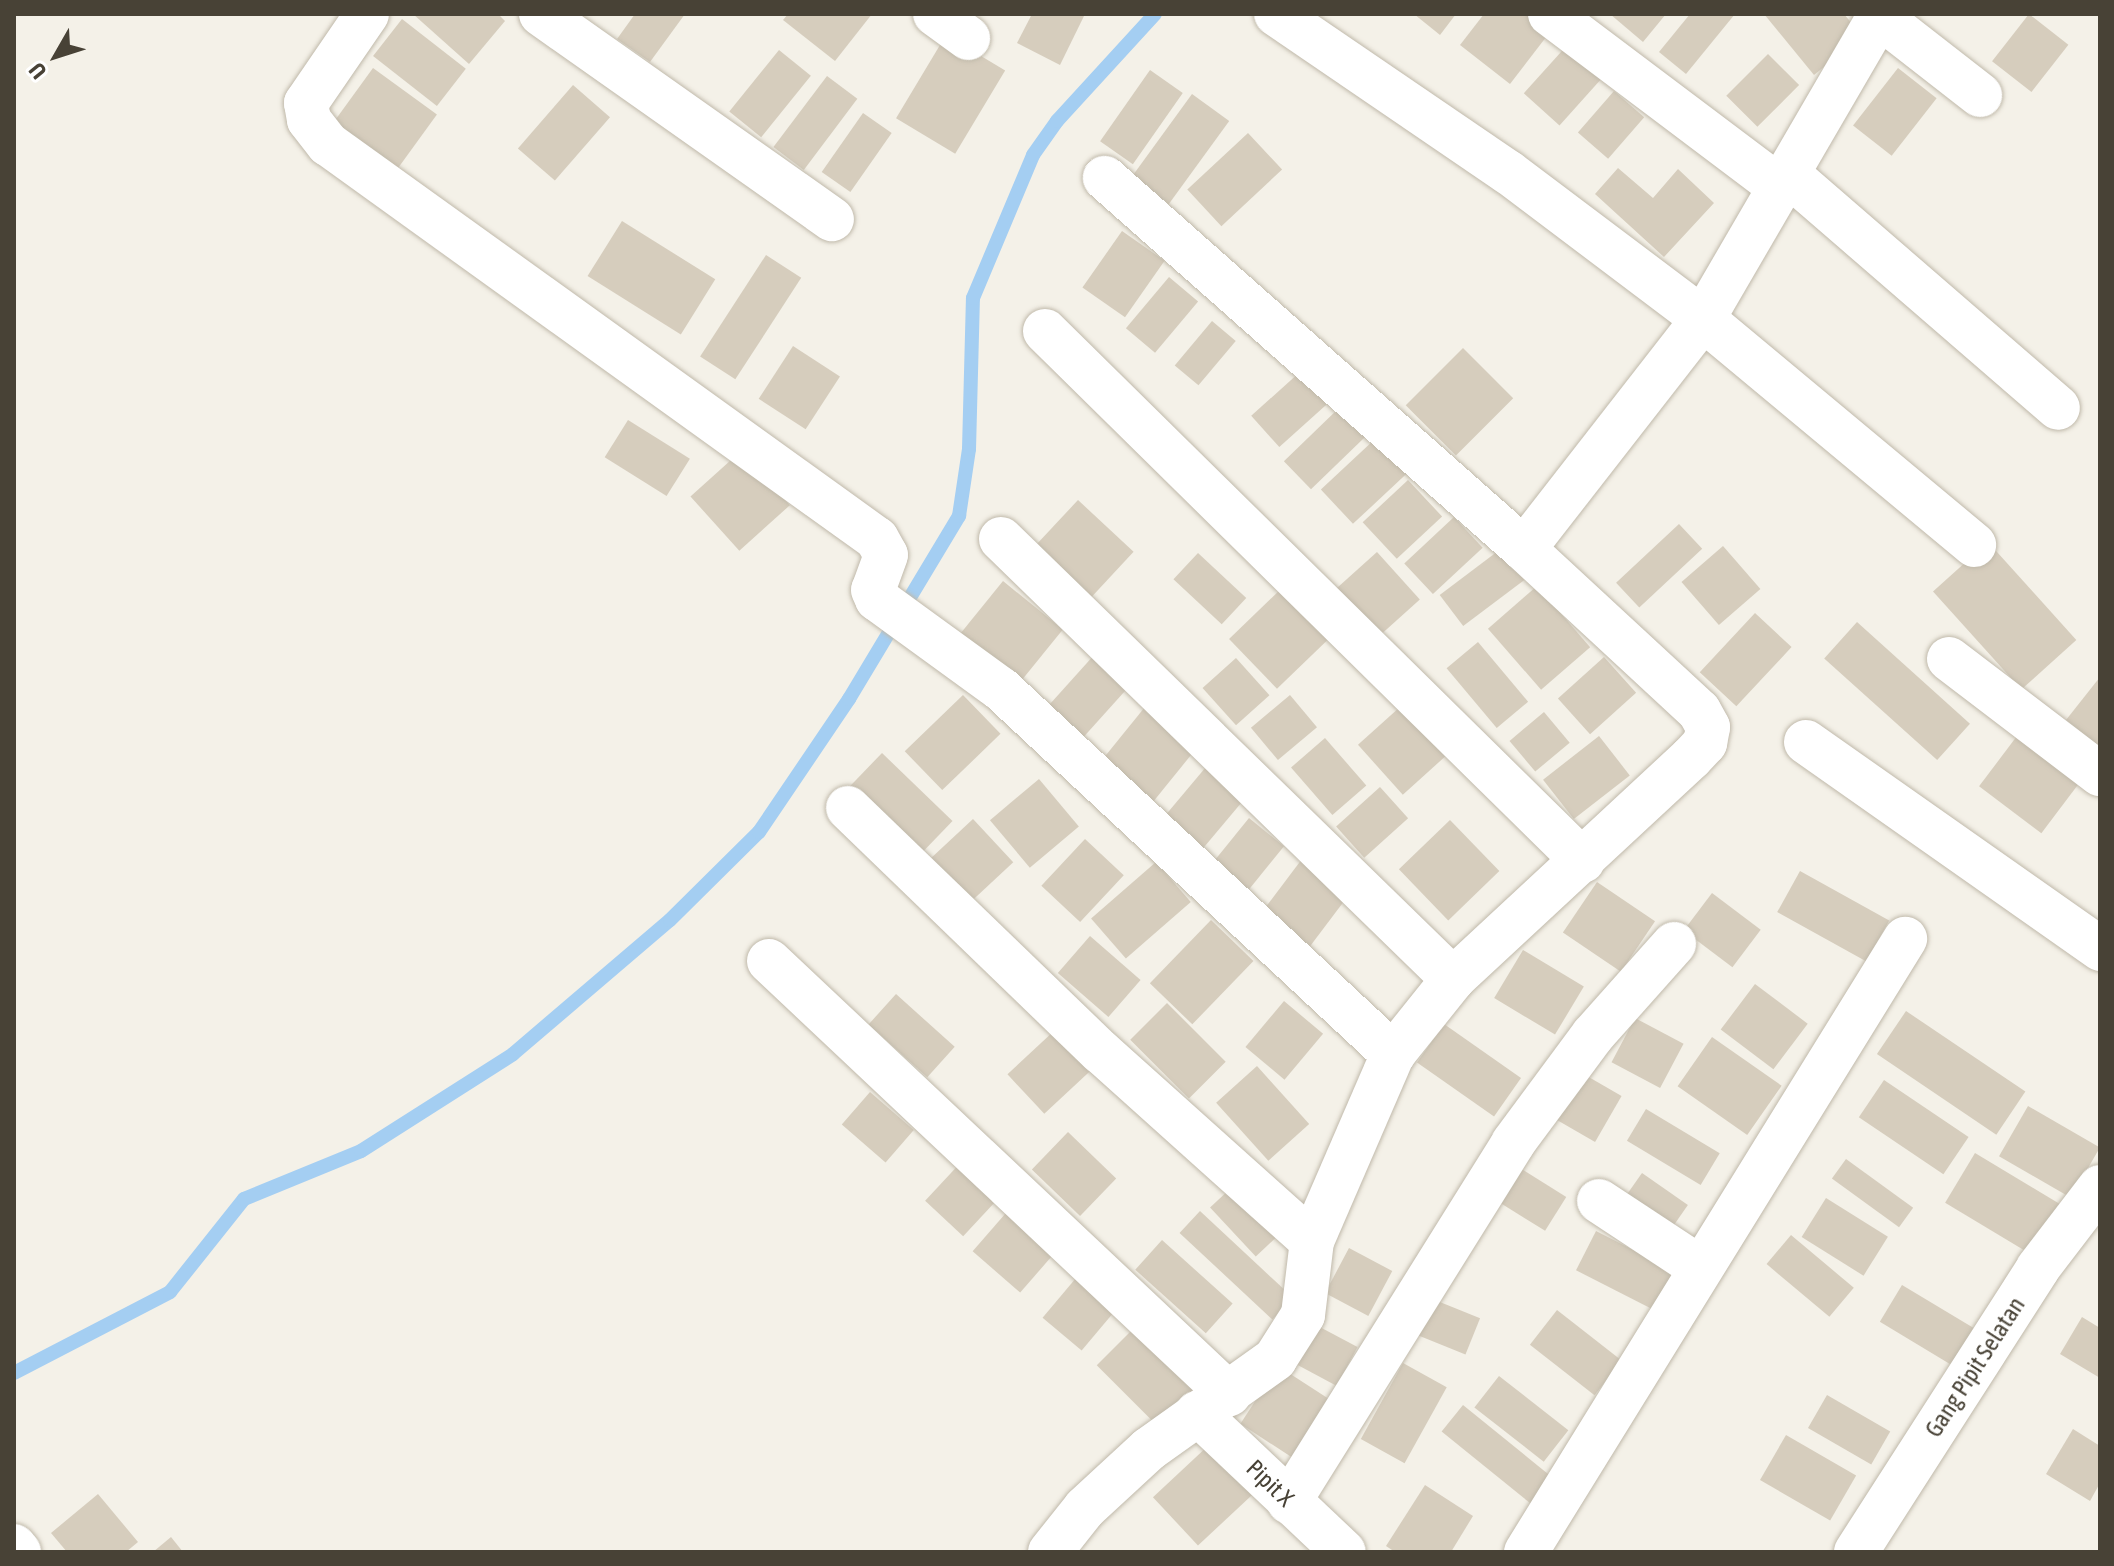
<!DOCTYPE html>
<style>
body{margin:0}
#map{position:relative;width:2114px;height:1566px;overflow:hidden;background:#f4f1e8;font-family:"Asap Condensed",sans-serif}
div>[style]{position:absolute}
.stream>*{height:14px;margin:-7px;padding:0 7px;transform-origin:7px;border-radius:7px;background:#a4cef2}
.building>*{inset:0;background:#d6cdbd;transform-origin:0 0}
.roads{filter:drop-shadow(0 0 2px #c0b9aa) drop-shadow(0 0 2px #c0b9aa)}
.minor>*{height:44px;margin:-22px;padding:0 22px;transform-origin:22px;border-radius:22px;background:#fff}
span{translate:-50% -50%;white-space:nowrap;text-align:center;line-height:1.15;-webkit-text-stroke:6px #fff;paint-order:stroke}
.street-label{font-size:24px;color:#484236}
.frame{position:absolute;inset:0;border:16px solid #484236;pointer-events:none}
.north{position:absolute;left:16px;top:16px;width:80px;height:80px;-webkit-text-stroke:6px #fff;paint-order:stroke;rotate:231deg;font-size:22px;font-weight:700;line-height:32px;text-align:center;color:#484236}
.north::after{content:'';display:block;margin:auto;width:28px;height:36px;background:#484236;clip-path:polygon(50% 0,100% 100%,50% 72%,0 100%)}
</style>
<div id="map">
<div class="stream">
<div style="left:14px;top:1373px;width:176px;rotate:-27.4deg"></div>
<div style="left:170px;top:1292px;width:119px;rotate:-51.5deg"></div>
<div style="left:244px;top:1199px;width:126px;rotate:-22.3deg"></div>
<div style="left:361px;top:1151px;width:180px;rotate:-32.5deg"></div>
<div style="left:513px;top:1054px;width:206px;rotate:-40.5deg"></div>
<div style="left:670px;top:920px;width:125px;rotate:-44.7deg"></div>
<div style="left:759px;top:832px;width:161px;rotate:-55.9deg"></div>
<div style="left:849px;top:699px;width:214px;rotate:-59deg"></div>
<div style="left:959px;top:516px;width:68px;rotate:-81.5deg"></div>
<div style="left:969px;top:449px;width:151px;rotate:-88.5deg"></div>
<div style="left:973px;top:298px;width:155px;rotate:-67.2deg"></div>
<div style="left:1033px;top:155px;width:42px;rotate:-54.8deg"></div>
<div style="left:1057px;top:121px;width:145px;rotate:-47.5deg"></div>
</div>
<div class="building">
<div style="clip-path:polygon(413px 14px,498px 14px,505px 21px,469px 64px)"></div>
<div style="clip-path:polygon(635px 14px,685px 14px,650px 62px,617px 39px)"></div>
<div style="clip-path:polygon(788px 14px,872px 14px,835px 61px,783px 20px)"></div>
<div style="clip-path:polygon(1032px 14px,1085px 14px,1060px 65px,1017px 43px)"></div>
<div style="clip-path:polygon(1414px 14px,1456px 14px,1440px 35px)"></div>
<div style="clip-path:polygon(1484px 14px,1527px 14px,1550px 32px,1510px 84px,1460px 45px)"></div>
<div style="clip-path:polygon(1610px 14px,1666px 14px,1643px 42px)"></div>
<div style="clip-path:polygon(1690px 14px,1735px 14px,1686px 74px,1659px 52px)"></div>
<div style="clip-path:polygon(1764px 14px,1844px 14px,1862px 36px,1814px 75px)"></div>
<div style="left:2029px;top:14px;width:50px;height:60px;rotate:38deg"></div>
<div style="left:402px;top:19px;width:81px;height:47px;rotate:38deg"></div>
<div style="left:946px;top:35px;width:69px;height:97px;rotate:31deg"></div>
<div style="left:1570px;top:42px;width:48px;height:69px;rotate:42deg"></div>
<div style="left:779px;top:50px;width:41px;height:79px;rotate:39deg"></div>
<div style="left:1768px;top:54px;width:44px;height:59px;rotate:45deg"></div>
<div style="left:373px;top:68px;width:79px;height:71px;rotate:36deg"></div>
<div style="left:1898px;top:68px;width:49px;height:73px;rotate:38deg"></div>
<div style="left:1150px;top:70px;width:40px;height:87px;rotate:35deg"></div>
<div style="left:827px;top:76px;width:38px;height:89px;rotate:37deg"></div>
<div style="left:573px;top:85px;width:49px;height:84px;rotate:41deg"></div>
<div style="left:1614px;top:91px;width:40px;height:55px;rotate:41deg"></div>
<div style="left:1192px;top:94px;width:46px;height:103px;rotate:36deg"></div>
<div style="left:863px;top:113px;width:35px;height:72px;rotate:35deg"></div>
<div style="left:1248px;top:133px;width:50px;height:83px;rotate:47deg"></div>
<div style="clip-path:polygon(1618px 168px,1653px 198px,1678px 169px,1714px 203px,1664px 257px,1595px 194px)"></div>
<div style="left:622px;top:221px;width:110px;height:65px;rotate:32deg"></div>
<div style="left:1122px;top:231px;width:52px;height:69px;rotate:35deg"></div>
<div style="left:766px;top:255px;width:42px;height:121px;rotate:33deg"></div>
<div style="left:1169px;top:277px;width:38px;height:67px;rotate:40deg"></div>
<div style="left:1212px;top:321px;width:31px;height:58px;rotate:40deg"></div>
<div style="left:793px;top:346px;width:56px;height:63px;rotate:33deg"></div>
<div style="left:1463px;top:348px;width:71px;height:81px;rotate:45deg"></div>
<div style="left:1301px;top:371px;width:42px;height:67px;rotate:48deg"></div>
<div style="left:1340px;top:407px;width:39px;height:78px;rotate:46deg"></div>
<div style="left:628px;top:420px;width:73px;height:44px;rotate:32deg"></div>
<div style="left:1375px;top:439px;width:47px;height:74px;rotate:47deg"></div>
<div style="left:741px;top:451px;width:73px;height:68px;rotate:48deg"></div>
<div style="left:1408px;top:480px;width:50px;height:62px;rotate:47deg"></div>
<div style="left:1078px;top:500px;width:76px;height:63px;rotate:43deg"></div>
<div style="left:1454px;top:517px;width:42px;height:68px;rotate:47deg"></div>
<div style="left:1679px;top:524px;width:34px;height:86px;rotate:47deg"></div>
<div style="left:1988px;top:542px;width:132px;height:74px;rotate:48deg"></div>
<div style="left:1506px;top:545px;width:39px;height:83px;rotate:53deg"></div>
<div style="left:1723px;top:546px;width:57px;height:55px;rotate:49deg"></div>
<div style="left:1377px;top:552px;width:64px;height:55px;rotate:48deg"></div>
<div style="left:1198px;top:553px;width:66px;height:36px;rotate:43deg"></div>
<div style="left:1003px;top:581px;width:77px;height:75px;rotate:39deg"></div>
<div style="left:1537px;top:586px;width:81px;height:65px;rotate:49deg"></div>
<div style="left:1283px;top:587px;width:69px;height:75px;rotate:46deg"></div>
<div style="left:1755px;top:613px;width:50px;height:81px;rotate:43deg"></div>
<div style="left:1857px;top:622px;width:152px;height:49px;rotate:42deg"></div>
<div style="left:1478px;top:642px;width:78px;height:41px;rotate:50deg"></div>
<div style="left:1095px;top:654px;width:47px;height:78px;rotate:42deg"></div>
<div style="left:1604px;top:657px;width:48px;height:62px;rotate:48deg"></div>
<div style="left:1236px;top:658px;width:50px;height:45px;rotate:48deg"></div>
<div style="clip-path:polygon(2100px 677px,2100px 747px,2066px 720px)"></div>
<div style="left:963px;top:695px;width:54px;height:81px;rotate:46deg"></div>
<div style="left:1290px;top:695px;width:42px;height:51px;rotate:50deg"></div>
<div style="left:1410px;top:698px;width:67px;height:70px;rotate:48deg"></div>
<div style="left:1149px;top:702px;width:66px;height:82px;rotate:39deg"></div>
<div style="left:1544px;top:712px;width:40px;height:45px;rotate:50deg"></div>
<div style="left:2023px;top:728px;width:78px;height:73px;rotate:37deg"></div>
<div style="left:1599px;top:736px;width:50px;height:71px;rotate:52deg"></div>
<div style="left:1325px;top:738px;width:63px;height:45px;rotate:49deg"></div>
<div style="left:882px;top:753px;width:98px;height:52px;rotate:44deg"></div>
<div style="left:1211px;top:761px;width:50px;height:81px;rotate:40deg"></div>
<div style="left:1039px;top:779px;width:62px;height:64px;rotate:50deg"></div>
<div style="left:1380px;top:787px;width:42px;height:59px;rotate:48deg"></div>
<div style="left:1249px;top:818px;width:45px;height:57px;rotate:39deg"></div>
<div style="left:973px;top:819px;width:59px;height:62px;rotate:47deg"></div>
<div style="left:1450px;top:820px;width:71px;height:71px;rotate:46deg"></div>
<div style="left:1085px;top:839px;width:53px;height:64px;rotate:43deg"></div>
<div style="left:1305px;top:855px;width:59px;height:79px;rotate:37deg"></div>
<div style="left:1156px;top:862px;width:53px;height:86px;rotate:49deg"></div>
<div style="left:1800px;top:871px;width:102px;height:47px;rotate:29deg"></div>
<div style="left:1597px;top:882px;width:70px;height:61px;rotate:34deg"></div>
<div style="left:1712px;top:893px;width:61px;height:47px;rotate:37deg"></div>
<div style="left:1211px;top:920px;width:59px;height:88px;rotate:44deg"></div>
<div style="left:1090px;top:936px;width:67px;height:49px;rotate:41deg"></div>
<div style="left:1523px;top:950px;width:71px;height:56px;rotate:31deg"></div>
<div style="left:1755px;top:984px;width:66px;height:57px;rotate:37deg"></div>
<div style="left:896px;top:994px;width:79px;height:41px;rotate:42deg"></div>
<div style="left:1284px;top:1001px;width:51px;height:60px;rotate:40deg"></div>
<div style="left:1167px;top:1003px;width:83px;height:52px;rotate:45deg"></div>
<div style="left:1906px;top:1011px;width:144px;height:52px;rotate:34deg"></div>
<div style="left:1635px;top:1018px;width:55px;height:50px;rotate:28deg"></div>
<div style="left:1444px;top:1024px;width:94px;height:47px;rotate:35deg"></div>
<div style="left:1055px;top:1030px;width:54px;height:65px;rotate:47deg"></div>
<div style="left:1712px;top:1037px;width:85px;height:60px;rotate:35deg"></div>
<div style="left:1257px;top:1066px;width:78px;height:55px;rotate:48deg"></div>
<div style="left:1580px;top:1072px;width:48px;height:53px;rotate:30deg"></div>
<div style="left:1884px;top:1080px;width:102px;height:45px;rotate:34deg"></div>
<div style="left:870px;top:1092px;width:58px;height:43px;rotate:41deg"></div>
<div style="left:2028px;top:1106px;width:83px;height:58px;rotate:30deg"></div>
<div style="left:1646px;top:1109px;width:86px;height:37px;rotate:31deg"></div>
<div style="left:1068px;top:1132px;width:67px;height:52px;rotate:44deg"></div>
<div style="left:1975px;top:1153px;width:99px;height:58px;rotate:31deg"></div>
<div style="left:964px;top:1159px;width:52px;height:57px;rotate:43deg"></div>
<div style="left:1846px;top:1159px;width:83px;height:24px;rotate:36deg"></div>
<div style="left:1512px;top:1163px;width:64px;height:40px;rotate:32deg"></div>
<div style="left:1642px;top:1173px;width:56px;height:34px;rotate:35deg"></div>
<div style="left:1232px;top:1187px;width:67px;height:30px;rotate:47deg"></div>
<div style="left:1826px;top:1198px;width:73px;height:46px;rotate:32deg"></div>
<div style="left:1012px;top:1206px;width:63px;height:60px;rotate:41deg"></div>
<div style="left:1200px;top:1211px;width:127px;height:30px;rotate:43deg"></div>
<div style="left:1596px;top:1231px;width:93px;height:44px;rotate:27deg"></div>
<div style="left:1791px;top:1235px;width:82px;height:38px;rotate:40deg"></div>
<div style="left:1162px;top:1240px;width:95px;height:40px;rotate:42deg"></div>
<div style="left:1349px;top:1248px;width:49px;height:51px;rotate:28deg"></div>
<div style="left:1076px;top:1278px;width:51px;height:52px;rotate:40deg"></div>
<div style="left:1902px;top:1285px;width:87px;height:43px;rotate:31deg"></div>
<div style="left:1430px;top:1298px;width:54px;height:39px;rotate:22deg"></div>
<div style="left:1557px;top:1310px;width:82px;height:44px;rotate:38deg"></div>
<div style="clip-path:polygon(2082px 1317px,2100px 1328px,2100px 1378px,2060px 1354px)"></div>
<div style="left:1142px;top:1320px;width:87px;height:64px;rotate:45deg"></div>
<div style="left:1316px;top:1325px;width:47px;height:44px;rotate:28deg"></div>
<div style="left:1403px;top:1363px;width:50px;height:87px;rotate:29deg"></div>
<div style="left:1278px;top:1366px;width:64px;height:69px;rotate:33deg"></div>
<div style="left:1499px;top:1376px;width:88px;height:40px;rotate:38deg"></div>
<div style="left:1827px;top:1395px;width:73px;height:38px;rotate:30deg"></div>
<div style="left:1463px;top:1405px;width:123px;height:34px;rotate:39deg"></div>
<div style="clip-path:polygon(2073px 1429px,2100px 1446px,2100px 1483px,2090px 1501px,2046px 1474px)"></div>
<div style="left:1786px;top:1435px;width:81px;height:52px;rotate:30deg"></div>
<div style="left:1210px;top:1444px;width:66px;height:78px;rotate:47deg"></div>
<div style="clip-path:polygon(1425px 1485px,1473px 1516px,1451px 1552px,1395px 1552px,1386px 1546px)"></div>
<div style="clip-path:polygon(98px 1494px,138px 1542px,126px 1552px,67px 1552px,51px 1533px)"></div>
<div style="clip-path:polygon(171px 1537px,183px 1552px,153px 1552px)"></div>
</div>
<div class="roads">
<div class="minor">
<div style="left:367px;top:14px;width:108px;rotate:124.4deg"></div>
<div style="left:306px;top:103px;width:17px;rotate:80deg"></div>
<div style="left:309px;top:120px;width:31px;rotate:52deg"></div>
<div style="left:328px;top:144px;width:676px;rotate:35.73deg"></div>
<div style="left:877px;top:539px;width:18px;rotate:61deg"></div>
<div style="left:886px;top:555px;width:37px;rotate:110deg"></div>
<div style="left:873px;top:590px;width:10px;rotate:66deg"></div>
<div style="left:877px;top:599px;width:153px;rotate:36deg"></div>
<div style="left:1001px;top:689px;width:536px;rotate:42.96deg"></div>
<div style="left:541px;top:14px;width:356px;rotate:35.2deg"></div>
<div style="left:935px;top:14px;width:41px;rotate:36deg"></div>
<div style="left:1276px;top:14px;width:281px;rotate:34.3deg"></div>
<div style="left:1508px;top:172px;width:244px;rotate:37deg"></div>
<div style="left:1703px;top:319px;width:353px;rotate:39.8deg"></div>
<div style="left:1550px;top:14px;width:289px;rotate:37deg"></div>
<div style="left:1876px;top:14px;width:132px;rotate:37.9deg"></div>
<div style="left:1788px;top:174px;width:357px;rotate:40.9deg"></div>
<div style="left:1045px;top:331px;width:755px;rotate:44.57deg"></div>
<div style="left:1001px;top:539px;width:631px;rotate:44.23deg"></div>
<div style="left:1524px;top:549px;width:291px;rotate:-52.1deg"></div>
<div style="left:1703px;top:319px;width:350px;rotate:-59.8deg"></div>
<div style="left:1949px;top:659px;width:190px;rotate:37.3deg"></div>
<div style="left:1806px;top:742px;width:360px;rotate:35.1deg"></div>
<div style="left:848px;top:808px;width:351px;rotate:44deg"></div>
<div style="left:1101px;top:1052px;width:283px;rotate:41.9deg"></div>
<div style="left:769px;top:961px;width:632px;rotate:43.27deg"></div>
<div style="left:1599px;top:1201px;width:120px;rotate:33.4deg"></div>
<div style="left:1197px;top:1413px;width:202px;rotate:43.4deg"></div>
<div style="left:1289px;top:1502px;width:423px;rotate:-58deg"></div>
<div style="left:1513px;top:1143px;width:134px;rotate:-53.5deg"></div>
<div style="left:1593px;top:1035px;width:122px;rotate:-48.3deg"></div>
<div style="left:14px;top:1546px;width:8px;rotate:50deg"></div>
<div style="left:1050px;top:1552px;width:56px;rotate:-51.5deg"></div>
<div style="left:1085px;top:1508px;width:87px;rotate:-42.7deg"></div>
<div style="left:1149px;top:1449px;width:155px;rotate:-35.5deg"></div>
<div style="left:1275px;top:1359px;width:52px;rotate:-57.5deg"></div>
<div style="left:1303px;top:1315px;width:75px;rotate:-83.1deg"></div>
<div style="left:1312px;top:1241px;width:204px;rotate:-66.6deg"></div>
<div style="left:1393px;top:1054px;width:96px;rotate:-51.3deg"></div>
<div style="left:1453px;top:979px;width:325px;rotate:-42.9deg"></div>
<div style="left:1691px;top:758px;width:21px;rotate:-47deg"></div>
<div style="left:1705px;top:743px;width:16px;rotate:-79deg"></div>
<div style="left:1708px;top:727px;width:18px;rotate:-119deg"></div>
<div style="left:1699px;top:711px;width:238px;rotate:-137.2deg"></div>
<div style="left:1524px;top:549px;width:560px;rotate:-138.48deg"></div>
<div style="left:1526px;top:1552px;width:721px;rotate:-58.27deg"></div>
<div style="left:1856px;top:1552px;width:337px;rotate:-57.3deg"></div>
<div style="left:2038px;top:1268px;width:102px;rotate:-52.6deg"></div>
</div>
</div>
<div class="street-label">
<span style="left:1975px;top:1367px;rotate:-57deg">Gang Pipit Selatan</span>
<span style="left:1270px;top:1483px;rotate:44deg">Pipit X</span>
</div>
<div class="frame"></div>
<div class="north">U</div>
</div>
